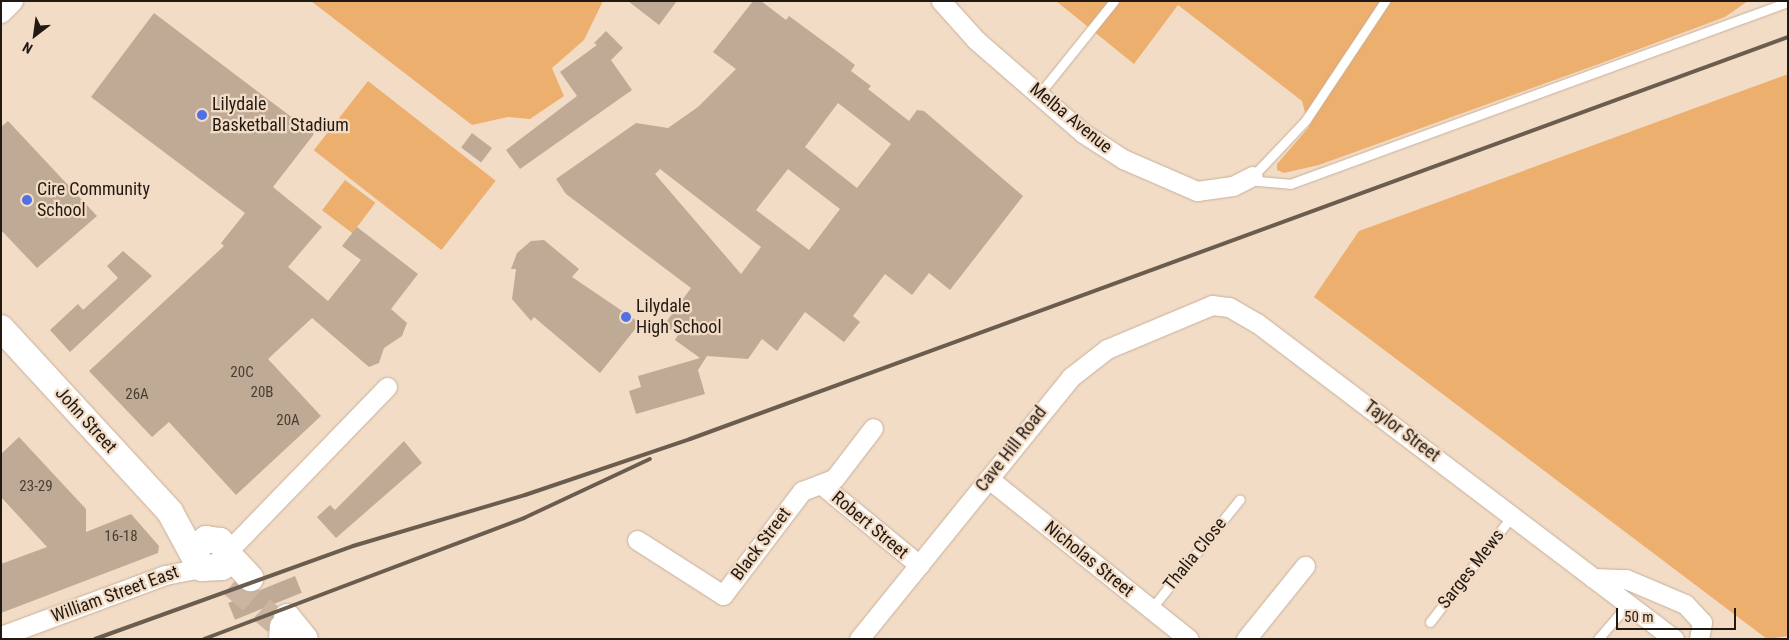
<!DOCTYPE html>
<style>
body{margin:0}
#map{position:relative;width:1789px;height:640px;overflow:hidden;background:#f3dcc6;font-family:"Roboto Condensed",sans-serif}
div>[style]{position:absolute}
.green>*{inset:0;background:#edaf6d;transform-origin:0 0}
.building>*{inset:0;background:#bfaa95;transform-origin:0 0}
.secondary-tunnel>*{height:26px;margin-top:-13px;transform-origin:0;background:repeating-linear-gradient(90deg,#c9b5a2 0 26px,transparent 0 39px)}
.roads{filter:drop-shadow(0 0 1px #c6b09b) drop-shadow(0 0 1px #c6b09b)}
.service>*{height:9px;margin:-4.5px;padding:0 4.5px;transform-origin:4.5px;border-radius:4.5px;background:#fff}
.minor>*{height:19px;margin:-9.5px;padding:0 9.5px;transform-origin:9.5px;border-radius:9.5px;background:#fff}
.secondary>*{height:26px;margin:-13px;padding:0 13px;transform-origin:13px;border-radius:13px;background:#fff}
.rail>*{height:4px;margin:-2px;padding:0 2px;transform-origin:2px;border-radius:2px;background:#6a5d50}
.dots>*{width:14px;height:14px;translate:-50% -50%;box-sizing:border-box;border:2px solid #f3dcc6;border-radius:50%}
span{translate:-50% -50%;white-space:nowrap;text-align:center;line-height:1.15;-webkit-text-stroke:4.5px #f3dcc6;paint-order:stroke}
.number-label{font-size:15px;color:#493e33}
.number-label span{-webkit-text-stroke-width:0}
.poi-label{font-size:18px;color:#221a12}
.left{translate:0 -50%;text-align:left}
.street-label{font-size:18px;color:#221a12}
.frame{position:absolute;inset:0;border:2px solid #221a12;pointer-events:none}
.north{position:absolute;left:10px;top:10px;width:50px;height:50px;-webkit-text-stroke:4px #f3dcc6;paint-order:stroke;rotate:210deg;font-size:14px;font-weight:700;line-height:20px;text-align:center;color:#221a12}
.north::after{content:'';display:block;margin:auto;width:18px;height:22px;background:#221a12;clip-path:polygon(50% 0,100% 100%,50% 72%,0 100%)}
.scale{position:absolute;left:1616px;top:608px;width:120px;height:22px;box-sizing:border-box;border:2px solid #221a12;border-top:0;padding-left:6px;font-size:15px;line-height:18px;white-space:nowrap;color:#221a12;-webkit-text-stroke:4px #f3dcc6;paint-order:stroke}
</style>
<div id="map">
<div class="green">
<div style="clip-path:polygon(311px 1px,603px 1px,584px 40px,552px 68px,564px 96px,530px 119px,508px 117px,472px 125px)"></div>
<div style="clip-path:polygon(1056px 1px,1748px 1px,1725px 17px,1607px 61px,1319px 165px,1284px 173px,1277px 170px,1277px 164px,1309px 127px,1302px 101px,1178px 5px,1134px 64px)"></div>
<div style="clip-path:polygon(1788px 74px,1788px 636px,1767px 639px,1314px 297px,1359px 231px)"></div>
<div style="left:368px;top:81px;width:162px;height:88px;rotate:38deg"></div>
<div style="left:345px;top:180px;width:38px;height:38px;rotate:37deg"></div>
</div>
<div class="building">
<div style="clip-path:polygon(628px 1px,677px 1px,659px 25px)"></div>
<div style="clip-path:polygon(evenodd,753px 1px,761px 1px,786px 20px,789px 16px,842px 55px,855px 65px,851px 71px,871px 86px,868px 89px,909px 121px,917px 110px,924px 111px,1023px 196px,950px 290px,929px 273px,912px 295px,885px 274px,853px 316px,860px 322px,844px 342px,805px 312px,777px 351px,762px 339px,748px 359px,707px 356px,698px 370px,705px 394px,636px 414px,629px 391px,641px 387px,638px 376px,700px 358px,675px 340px,678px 335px,664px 325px,691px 288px,566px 194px,556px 179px,636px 123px,668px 128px,698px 107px,736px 69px,713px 52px,753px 1px,838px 103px,891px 144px,857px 188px,805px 147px,838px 103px,753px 1px,660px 169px,761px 247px,741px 274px,655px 174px,660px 169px,753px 1px,788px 169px,840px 209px,809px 250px,756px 210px,788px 169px)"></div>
<div style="clip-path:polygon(154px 13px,314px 134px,273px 187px,322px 227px,288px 267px,328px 301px,361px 260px,342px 246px,357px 227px,418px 274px,391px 309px,407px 323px,402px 336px,384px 348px,379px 363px,369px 367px,312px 318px,268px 359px,321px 416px,236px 495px,169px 422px,152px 437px,89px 371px,224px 246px,221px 243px,245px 213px,91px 97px)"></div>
<div style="clip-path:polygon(606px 31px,623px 48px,611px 60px,632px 90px,520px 169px,506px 150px,577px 96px,560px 72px,597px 45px,594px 43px)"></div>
<div style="clip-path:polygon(8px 121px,97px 216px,37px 268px,1px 230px,1px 127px)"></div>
<div style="left:472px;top:133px;width:25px;height:18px;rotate:37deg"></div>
<div style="clip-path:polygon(544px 240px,579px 269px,572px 277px,640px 323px,600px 373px,534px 317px,531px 321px,512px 299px,516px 269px,511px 269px,517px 253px,531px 241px)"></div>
<div style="clip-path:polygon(123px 251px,152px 276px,70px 352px,50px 330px,78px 304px,83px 310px,118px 278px,107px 266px)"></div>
<div style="clip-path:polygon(19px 437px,86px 509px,86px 532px,131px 514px,159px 546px,158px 553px,1px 613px,1px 564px,47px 547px,1px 497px,1px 454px)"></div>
<div style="clip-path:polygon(404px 441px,422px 463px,336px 538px,317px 517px,330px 505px,335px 510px)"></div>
<div style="left:295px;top:576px;width:18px;height:72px;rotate:68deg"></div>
</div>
<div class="secondary-tunnel">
<div style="left:232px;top:584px;width:58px;rotate:40.8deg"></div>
</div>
<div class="roads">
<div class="service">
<div style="left:1385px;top:1px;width:143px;rotate:123.6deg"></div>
<div style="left:1306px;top:120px;width:77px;rotate:133.4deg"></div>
<div style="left:1253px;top:176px;width:7px;rotate:45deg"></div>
<div style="left:1258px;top:181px;width:32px;rotate:5deg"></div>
<div style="left:1290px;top:184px;width:530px;rotate:-20.08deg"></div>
<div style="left:1040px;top:93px;width:118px;rotate:-51.2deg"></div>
<div style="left:1151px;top:609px;width:141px;rotate:-51deg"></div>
<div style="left:1430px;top:622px;width:134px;rotate:-52.3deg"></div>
<div style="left:1598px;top:639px;width:46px;rotate:-49.4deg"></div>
</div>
<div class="minor">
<div style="left:941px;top:1px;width:52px;rotate:48.1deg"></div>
<div style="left:976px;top:40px;width:142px;rotate:41deg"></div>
<div style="left:1083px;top:133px;width:48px;rotate:33deg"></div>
<div style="left:1123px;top:159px;width:81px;rotate:23.4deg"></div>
<div style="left:1197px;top:191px;width:36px;rotate:-8deg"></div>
<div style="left:1233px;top:186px;width:22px;rotate:-27deg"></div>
<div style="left:1px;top:13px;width:17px;rotate:-45deg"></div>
<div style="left:989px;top:479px;width:256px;rotate:38.7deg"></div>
<div style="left:822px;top:485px;width:126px;rotate:39.5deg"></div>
<div style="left:637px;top:540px;width:102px;rotate:32.6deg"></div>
<div style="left:723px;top:595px;width:131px;rotate:-52.8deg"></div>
<div style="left:802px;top:491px;width:34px;rotate:-21deg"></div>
<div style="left:834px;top:479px;width:64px;rotate:-52.6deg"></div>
<div style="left:227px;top:552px;width:230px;rotate:-45.9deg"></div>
<div style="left:1593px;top:578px;width:33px;rotate:2deg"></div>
<div style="left:1626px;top:579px;width:64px;rotate:23deg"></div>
<div style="left:1685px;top:604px;width:25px;rotate:47deg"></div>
<div style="left:1702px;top:622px;width:17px;rotate:100deg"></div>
<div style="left:1px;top:636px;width:175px;rotate:-20.4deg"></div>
<div style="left:165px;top:575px;width:38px;rotate:-11deg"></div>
<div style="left:278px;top:639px;width:14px;rotate:-86deg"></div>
<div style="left:859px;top:639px;width:337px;rotate:-51deg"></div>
<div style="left:1071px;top:377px;width:46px;rotate:-37.9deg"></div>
<div style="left:1107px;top:349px;width:114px;rotate:-22.7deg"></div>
<div style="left:1212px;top:305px;width:17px;rotate:7deg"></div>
<div style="left:1229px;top:307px;width:32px;rotate:30deg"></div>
<div style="left:1257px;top:323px;width:523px;rotate:37.15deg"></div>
<div style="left:1246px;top:639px;width:94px;rotate:-51.1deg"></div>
</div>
<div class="secondary">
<div style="left:1px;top:328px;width:250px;rotate:47.4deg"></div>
<div style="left:170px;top:512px;width:55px;rotate:61.6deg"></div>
<div style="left:196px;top:560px;width:10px;rotate:53deg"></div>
<div style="left:202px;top:568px;width:20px;rotate:-3deg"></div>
<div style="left:222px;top:567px;width:19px;rotate:-74deg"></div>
<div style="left:227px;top:549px;width:11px;rotate:-131deg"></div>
<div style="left:220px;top:541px;width:14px;rotate:-172deg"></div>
<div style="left:206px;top:539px;width:12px;rotate:138deg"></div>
<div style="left:197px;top:547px;width:13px;rotate:94deg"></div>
<div style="left:228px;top:554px;width:33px;rotate:47deg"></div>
<div style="left:287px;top:617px;width:28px;rotate:51deg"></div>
</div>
</div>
<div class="rail">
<div style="left:95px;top:639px;width:274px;rotate:-19.8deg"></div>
<div style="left:353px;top:546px;width:179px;rotate:-16.5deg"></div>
<div style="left:525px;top:495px;width:174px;rotate:-18.7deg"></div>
<div style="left:690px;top:439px;width:1169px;rotate:-20.11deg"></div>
<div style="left:204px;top:639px;width:342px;rotate:-20.7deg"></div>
<div style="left:524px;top:518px;width:139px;rotate:-25.1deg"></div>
</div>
<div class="dots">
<div style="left:202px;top:115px;background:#5071e5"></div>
<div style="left:27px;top:200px;background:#5071e5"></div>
<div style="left:626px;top:317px;background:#5071e5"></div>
</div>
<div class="number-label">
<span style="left:242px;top:373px">20C</span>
<span style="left:262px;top:393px">20B</span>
<span style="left:137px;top:395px">26A</span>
<span style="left:288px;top:421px">20A</span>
<span style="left:36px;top:487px">23-29</span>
<span style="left:121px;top:537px">16-18</span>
</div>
<div class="poi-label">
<span class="left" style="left:212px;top:115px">Lilydale<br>Basketball Stadium</span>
<span class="left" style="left:37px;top:200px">Cire Community<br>School</span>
<span class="left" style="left:636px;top:317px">Lilydale<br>High School</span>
</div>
<div class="street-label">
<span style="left:1071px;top:118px;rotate:39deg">Melba Avenue</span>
<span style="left:86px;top:420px;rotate:48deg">John Street</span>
<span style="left:1402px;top:431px;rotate:37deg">Taylor Street</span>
<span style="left:1011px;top:449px;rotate:-52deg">Cave Hill Road</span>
<span style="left:870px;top:525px;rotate:40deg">Robert Street</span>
<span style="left:761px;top:544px;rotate:-53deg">Black Street</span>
<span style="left:1195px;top:554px;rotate:-51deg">Thalia Close</span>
<span style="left:1089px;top:559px;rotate:39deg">Nicholas Street</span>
<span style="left:1471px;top:569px;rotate:-52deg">Sarges Mews</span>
<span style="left:115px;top:594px;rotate:-20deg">William Street East</span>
</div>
<div class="frame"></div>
<div class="north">N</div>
<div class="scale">50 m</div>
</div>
